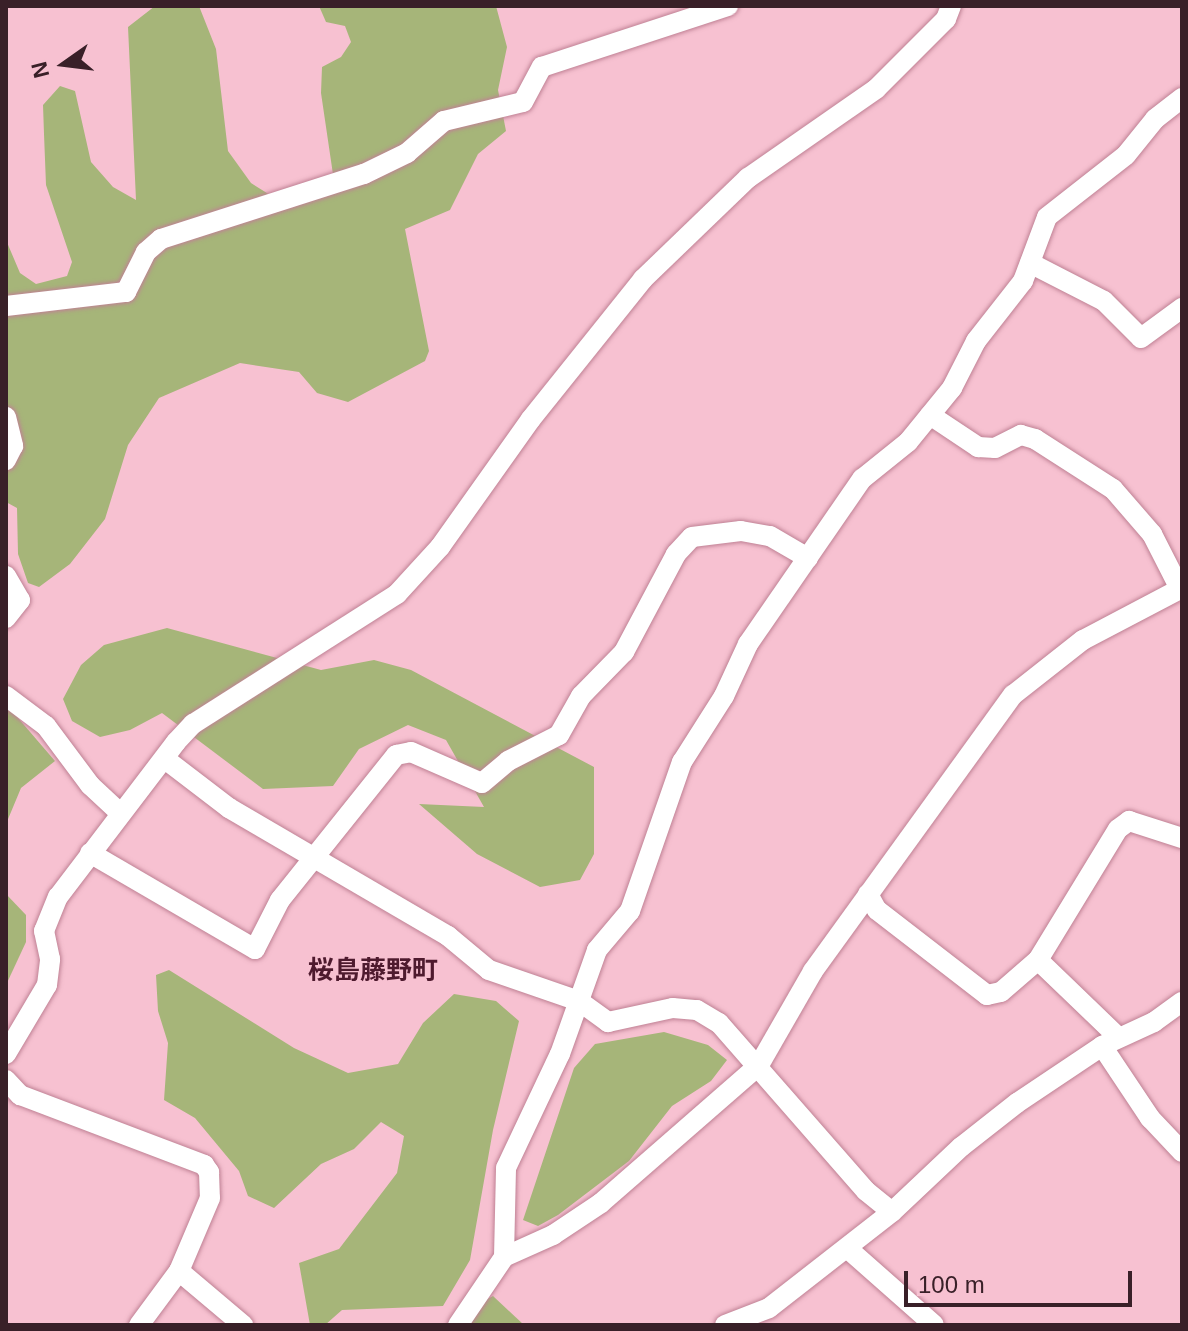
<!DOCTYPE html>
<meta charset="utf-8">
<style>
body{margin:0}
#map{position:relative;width:1188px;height:1331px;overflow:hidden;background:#f7c1d1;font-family:Helvetica,"Noto Sans JP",sans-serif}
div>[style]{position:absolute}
.green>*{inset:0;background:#a6b579}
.roads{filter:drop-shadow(0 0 2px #bf8194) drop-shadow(0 0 2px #bf8194)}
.minor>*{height:20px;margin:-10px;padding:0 10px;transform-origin:10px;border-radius:10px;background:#fff}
span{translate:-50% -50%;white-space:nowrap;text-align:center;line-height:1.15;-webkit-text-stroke:6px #f7c1d1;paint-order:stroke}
.quarter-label{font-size:26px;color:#4e1a2e;font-weight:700}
.frame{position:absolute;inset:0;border:8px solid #392028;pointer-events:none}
.north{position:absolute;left:24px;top:24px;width:80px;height:80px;-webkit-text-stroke:6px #f7c1d1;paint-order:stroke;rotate:256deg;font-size:22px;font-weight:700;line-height:32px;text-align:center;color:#392028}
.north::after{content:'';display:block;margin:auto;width:28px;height:36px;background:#392028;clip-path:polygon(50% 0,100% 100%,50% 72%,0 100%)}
.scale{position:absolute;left:904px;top:1271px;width:228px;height:36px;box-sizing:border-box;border:4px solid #392028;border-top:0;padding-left:10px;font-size:24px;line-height:28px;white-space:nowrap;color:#392028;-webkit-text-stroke:6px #f7c1d1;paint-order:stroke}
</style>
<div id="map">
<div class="green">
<div style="clip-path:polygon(155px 6px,199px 6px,216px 49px,228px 151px,251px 183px,291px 208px,335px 188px,321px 93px,322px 67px,341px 57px,351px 42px,345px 26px,326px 22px,319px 6px,496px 6px,507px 47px,498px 90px,506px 131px,478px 154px,450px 210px,405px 229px,429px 351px,425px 361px,348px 402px,317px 393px,299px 372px,240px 363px,159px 398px,128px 445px,105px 519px,70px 564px,39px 587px,28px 583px,18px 554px,17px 508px,6px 502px,6px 240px,20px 273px,36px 284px,67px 276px,72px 262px,46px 185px,44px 134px,43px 105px,60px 86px,75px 91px,91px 162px,113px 187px,136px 200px,128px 27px)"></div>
<div style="clip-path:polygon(167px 628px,321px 670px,374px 660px,411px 670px,594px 767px,594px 854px,580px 880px,540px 887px,477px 854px,419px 804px,484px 807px,446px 740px,408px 725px,359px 749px,333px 786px,263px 789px,162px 713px,130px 730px,100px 737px,72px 721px,63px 699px,81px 665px,104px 645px)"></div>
<div style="clip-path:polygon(6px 704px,55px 761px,21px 788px,6px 824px)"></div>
<div style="clip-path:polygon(6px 894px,26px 915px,26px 942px,6px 985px)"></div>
<div style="clip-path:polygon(169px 970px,294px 1048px,348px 1073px,398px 1064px,423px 1023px,454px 994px,496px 1001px,519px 1021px,493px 1130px,470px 1260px,443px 1306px,342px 1310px,325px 1325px,310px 1325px,299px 1263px,339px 1249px,397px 1173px,404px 1136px,381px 1122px,354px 1149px,321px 1164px,274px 1208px,248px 1196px,239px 1171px,195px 1118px,164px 1100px,168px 1043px,158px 1011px,156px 975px)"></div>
<div style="clip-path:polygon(664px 1032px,708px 1045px,727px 1060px,711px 1081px,672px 1106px,629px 1161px,558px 1215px,538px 1226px,523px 1220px,574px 1068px,595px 1044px)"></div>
<div style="clip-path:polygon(493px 1296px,524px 1325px,467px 1325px,482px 1302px)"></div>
</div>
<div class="roads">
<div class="minor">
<div style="left:1030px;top:263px;width:83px;rotate:27.2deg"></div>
<div style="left:1104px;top:301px;width:52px;rotate:45deg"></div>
<div style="left:1141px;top:338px;width:51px;rotate:-36.2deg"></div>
<div style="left:6px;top:306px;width:121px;rotate:-6.7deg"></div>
<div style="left:126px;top:292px;width:45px;rotate:-63.4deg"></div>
<div style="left:146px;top:252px;width:20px;rotate:-41deg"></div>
<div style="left:161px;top:239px;width:213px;rotate:-17.8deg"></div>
<div style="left:364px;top:174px;width:48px;rotate:-26deg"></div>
<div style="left:407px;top:153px;width:49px;rotate:-40.9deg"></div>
<div style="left:444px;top:121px;width:81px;rotate:-13.5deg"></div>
<div style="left:523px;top:102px;width:40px;rotate:-62deg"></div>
<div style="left:542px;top:67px;width:196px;rotate:-18.2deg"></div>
<div style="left:930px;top:415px;width:58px;rotate:33.7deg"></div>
<div style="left:978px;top:447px;width:17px;rotate:3deg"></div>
<div style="left:995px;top:448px;width:29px;rotate:-27deg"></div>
<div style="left:1021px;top:435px;width:15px;rotate:16deg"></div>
<div style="left:1035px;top:439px;width:93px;rotate:32.7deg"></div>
<div style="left:1113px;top:489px;width:60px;rotate:49.1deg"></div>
<div style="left:1152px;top:534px;width:62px;rotate:63deg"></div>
<div style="left:6px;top:417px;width:30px;rotate:76deg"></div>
<div style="left:13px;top:446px;width:16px;rotate:117deg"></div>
<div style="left:6px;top:576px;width:28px;rotate:60deg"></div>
<div style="left:20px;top:600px;width:23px;rotate:128deg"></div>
<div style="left:6px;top:696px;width:50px;rotate:36.9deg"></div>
<div style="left:46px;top:726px;width:74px;rotate:53.3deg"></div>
<div style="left:90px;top:785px;width:40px;rotate:43deg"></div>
<div style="left:165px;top:759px;width:81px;rotate:37.4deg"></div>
<div style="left:229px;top:808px;width:254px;rotate:30.3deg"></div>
<div style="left:448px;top:936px;width:53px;rotate:39.7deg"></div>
<div style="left:489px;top:970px;width:95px;rotate:19deg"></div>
<div style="left:579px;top:1001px;width:36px;rotate:36deg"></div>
<div style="left:608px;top:1022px;width:66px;rotate:-12.2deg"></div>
<div style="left:673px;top:1008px;width:24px;rotate:5deg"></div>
<div style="left:697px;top:1010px;width:26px;rotate:31deg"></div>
<div style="left:719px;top:1023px;width:223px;rotate:48.8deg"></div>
<div style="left:866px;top:1191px;width:33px;rotate:39deg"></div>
<div style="left:90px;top:853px;width:191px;rotate:30.2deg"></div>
<div style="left:255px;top:949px;width:55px;rotate:-63deg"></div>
<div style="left:280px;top:900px;width:186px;rotate:-51.3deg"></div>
<div style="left:396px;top:755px;width:15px;rotate:-11deg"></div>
<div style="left:411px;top:752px;width:77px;rotate:23.6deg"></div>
<div style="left:482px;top:783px;width:34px;rotate:-40deg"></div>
<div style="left:508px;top:761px;width:57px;rotate:-27deg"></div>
<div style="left:559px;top:735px;width:45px;rotate:-60.6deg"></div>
<div style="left:581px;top:696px;width:62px;rotate:-45.7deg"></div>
<div style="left:624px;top:652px;width:111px;rotate:-62deg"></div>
<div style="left:676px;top:554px;width:23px;rotate:-47deg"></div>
<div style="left:692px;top:537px;width:49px;rotate:-7deg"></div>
<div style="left:741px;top:531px;width:29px;rotate:10deg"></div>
<div style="left:770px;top:536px;width:44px;rotate:30.1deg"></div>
<div style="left:868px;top:894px;width:18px;rotate:61deg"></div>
<div style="left:877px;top:910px;width:139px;rotate:37.7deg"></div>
<div style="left:987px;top:995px;width:14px;rotate:-12deg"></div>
<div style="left:1001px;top:992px;width:49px;rotate:-40.9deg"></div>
<div style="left:1038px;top:960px;width:153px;rotate:-58.6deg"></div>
<div style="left:1118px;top:829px;width:14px;rotate:-36deg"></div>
<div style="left:1129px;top:821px;width:56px;rotate:17.8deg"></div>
<div style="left:1038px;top:960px;width:112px;rotate:43.9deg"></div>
<div style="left:1102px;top:1046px;width:87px;rotate:56.3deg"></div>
<div style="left:1150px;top:1118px;width:47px;rotate:46.7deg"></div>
<div style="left:6px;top:1054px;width:80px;rotate:-59.3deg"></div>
<div style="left:47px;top:985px;width:26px;rotate:-83deg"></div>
<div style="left:50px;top:959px;width:29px;rotate:-102deg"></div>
<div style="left:44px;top:931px;width:37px;rotate:-68deg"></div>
<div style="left:58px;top:897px;width:195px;rotate:-52.7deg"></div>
<div style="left:176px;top:742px;width:25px;rotate:-47deg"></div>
<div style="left:193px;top:724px;width:242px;rotate:-32.5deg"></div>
<div style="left:397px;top:594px;width:64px;rotate:-47.5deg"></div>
<div style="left:440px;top:547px;width:157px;rotate:-54.6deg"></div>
<div style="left:531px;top:419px;width:179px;rotate:-51.3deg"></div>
<div style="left:643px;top:279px;width:146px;rotate:-43.9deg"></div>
<div style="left:748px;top:178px;width:156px;rotate:-34.8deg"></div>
<div style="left:876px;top:89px;width:99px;rotate:-45deg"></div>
<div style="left:946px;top:19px;width:14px;rotate:-69deg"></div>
<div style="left:6px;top:1080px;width:21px;rotate:47deg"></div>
<div style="left:20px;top:1095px;width:197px;rotate:20.8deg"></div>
<div style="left:204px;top:1165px;width:9px;rotate:54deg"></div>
<div style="left:209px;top:1172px;width:26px;rotate:88deg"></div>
<div style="left:210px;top:1198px;width:79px;rotate:113deg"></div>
<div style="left:179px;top:1271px;width:67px;rotate:126.5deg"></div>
<div style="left:847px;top:1248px;width:116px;rotate:41.5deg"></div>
<div style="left:504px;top:1257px;width:89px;rotate:-88.7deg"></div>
<div style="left:506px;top:1168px;width:126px;rotate:-64.7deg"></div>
<div style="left:560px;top:1054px;width:110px;rotate:-70.4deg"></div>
<div style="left:597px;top:950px;width:51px;rotate:-49.8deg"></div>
<div style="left:630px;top:911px;width:158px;rotate:-70.8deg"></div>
<div style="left:682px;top:762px;width:78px;rotate:-57.5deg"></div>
<div style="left:724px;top:696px;width:57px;rotate:-65.2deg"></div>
<div style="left:748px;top:644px;width:201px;rotate:-55.4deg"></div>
<div style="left:862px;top:479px;width:59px;rotate:-38.8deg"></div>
<div style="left:908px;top:442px;width:70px;rotate:-50.8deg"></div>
<div style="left:952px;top:388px;width:53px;rotate:-62.9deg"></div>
<div style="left:976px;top:341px;width:76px;rotate:-51.9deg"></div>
<div style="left:1023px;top:281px;width:68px;rotate:-69.4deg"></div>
<div style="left:1047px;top:217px;width:100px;rotate:-38.1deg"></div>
<div style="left:1126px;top:155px;width:46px;rotate:-51.1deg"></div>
<div style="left:1155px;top:119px;width:34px;rotate:-38deg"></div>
<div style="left:179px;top:1271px;width:84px;rotate:40.2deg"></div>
<div style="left:458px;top:1325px;width:82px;rotate:-55.9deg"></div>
<div style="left:504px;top:1257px;width:54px;rotate:-24.2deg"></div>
<div style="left:553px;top:1235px;width:58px;rotate:-33.7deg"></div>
<div style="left:601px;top:1203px;width:210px;rotate:-41.1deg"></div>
<div style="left:759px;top:1065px;width:108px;rotate:-60.1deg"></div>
<div style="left:813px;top:971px;width:341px;rotate:-54.1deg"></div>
<div style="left:1013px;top:695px;width:89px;rotate:-38.2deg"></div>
<div style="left:1083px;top:640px;width:112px;rotate:-27.7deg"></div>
<div style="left:725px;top:1325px;width:47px;rotate:-21.1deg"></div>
<div style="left:769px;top:1308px;width:156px;rotate:-38deg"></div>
<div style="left:892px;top:1212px;width:95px;rotate:-43.3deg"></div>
<div style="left:961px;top:1147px;width:71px;rotate:-38.2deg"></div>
<div style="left:1017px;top:1103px;width:102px;rotate:-33.8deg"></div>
<div style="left:1102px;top:1046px;width:57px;rotate:-24.8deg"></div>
<div style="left:1154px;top:1022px;width:34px;rotate:-36deg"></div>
</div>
</div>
<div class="quarter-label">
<span style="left:373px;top:971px">桜島藤野町</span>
</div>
<div class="frame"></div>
<div class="north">N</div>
<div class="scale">100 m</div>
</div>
